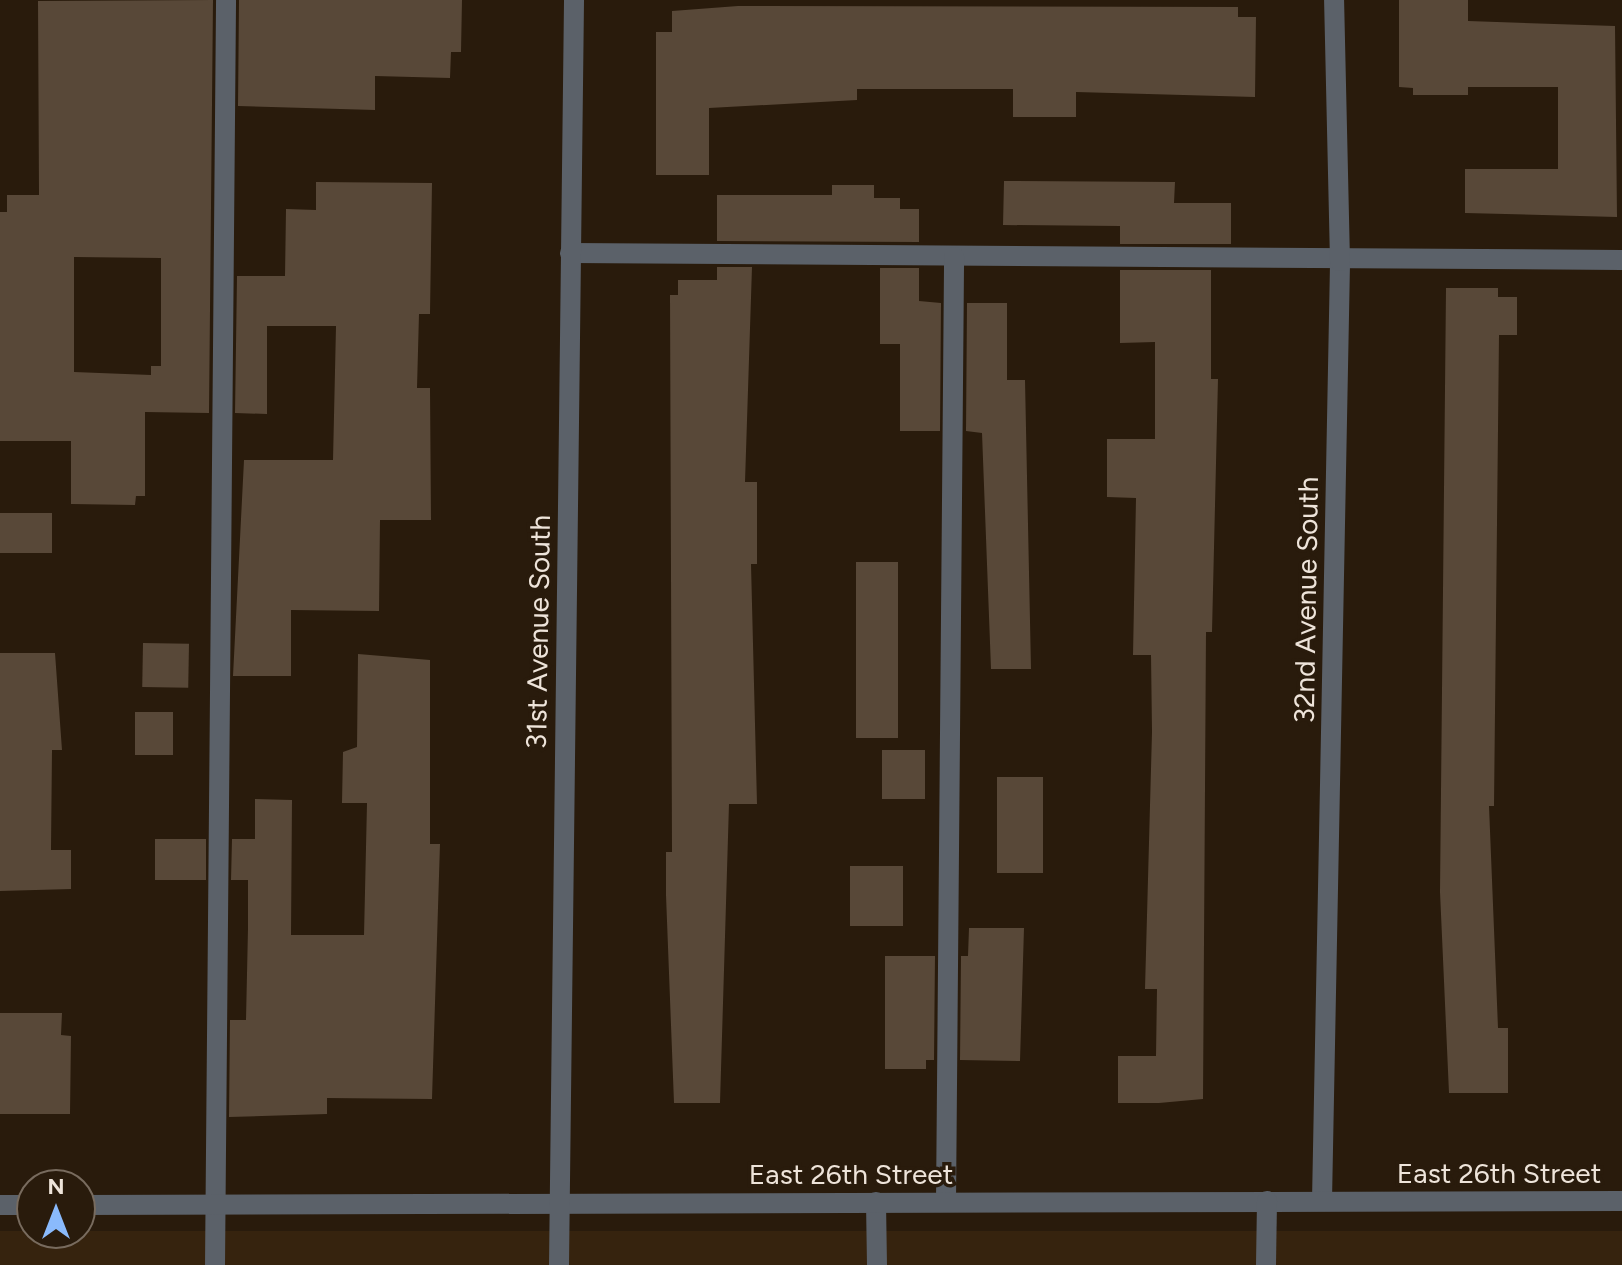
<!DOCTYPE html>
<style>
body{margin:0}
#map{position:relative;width:1622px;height:1265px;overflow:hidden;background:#291b0c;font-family:Figtree,sans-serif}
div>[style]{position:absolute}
.built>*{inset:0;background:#36230e;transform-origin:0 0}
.building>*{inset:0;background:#584838;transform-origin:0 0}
.service>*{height:20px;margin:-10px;padding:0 10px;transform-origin:10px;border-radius:10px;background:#5b6169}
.minor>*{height:20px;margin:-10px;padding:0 10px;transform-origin:10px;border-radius:10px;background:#5b6169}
.tertiary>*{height:20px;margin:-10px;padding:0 10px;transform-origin:10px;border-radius:10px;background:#5b6169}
span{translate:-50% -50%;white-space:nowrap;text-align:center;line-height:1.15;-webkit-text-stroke:7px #291b0c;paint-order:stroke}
.street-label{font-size:28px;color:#eee4da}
.north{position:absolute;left:16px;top:1169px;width:80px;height:80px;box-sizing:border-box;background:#291b0c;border:2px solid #786b5e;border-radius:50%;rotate:0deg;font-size:22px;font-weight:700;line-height:32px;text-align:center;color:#eee4da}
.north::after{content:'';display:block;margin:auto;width:28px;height:36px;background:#8abafc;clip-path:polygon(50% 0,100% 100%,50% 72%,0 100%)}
</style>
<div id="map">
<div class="built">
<div style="left:1622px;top:1231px;width:34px;height:1622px;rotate:90deg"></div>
</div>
<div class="building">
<div style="clip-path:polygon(evenodd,213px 0,209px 413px,145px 412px,145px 496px,136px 496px,135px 505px,71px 504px,71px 441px,0 441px,0 212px,7px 212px,7px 195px,39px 195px,38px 1px,213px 0,74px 257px,161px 258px,161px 366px,151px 366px,151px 375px,74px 372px,74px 257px)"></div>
<div style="clip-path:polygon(239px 0,462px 0,461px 52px,451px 52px,450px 78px,375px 76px,375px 110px,238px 106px)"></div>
<div style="clip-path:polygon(1399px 0,1468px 0,1468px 21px,1615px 26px,1617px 217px,1465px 213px,1465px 169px,1558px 169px,1558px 87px,1468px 87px,1468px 95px,1413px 95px,1413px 88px,1399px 87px)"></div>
<div style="clip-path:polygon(738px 6px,1238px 7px,1238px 17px,1256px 17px,1255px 97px,1076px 92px,1076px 117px,1013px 117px,1013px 89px,857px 89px,857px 100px,709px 108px,709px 175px,656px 175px,656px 32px,672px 32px,672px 11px)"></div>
<div style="clip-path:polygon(1004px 181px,1175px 182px,1174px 203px,1231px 203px,1231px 244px,1120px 244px,1120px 226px,1003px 225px)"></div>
<div style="clip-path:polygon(316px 182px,432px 183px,430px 314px,419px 314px,417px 388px,430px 388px,431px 520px,380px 520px,379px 611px,291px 610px,291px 676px,233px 676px,244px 460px,333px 460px,336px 326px,267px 326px,267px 414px,235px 413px,237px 276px,285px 276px,286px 209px,316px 210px)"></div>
<div style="clip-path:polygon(832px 185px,874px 185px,874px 198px,900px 198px,900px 209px,919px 209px,919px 242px,717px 241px,717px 195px,832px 195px)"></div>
<div style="clip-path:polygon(717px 267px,752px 267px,745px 482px,757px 482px,757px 564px,751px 564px,757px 804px,729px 804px,720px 1103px,674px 1103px,666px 895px,666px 852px,672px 852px,670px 295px,678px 295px,678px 280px,717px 280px)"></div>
<div style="clip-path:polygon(880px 268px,919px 268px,919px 301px,941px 303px,940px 431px,900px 431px,900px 344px,880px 344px)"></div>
<div style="clip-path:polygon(1120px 270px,1211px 270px,1211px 379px,1218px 379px,1212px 632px,1206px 632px,1203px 1099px,1159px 1103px,1118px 1103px,1118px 1056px,1156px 1056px,1157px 989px,1145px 989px,1152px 732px,1151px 655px,1133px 655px,1136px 498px,1107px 497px,1107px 439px,1155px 439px,1155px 342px,1120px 343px)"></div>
<div style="clip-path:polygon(1446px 288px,1498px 288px,1498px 297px,1517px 297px,1517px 335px,1499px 335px,1494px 806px,1489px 806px,1498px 1028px,1508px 1028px,1508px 1093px,1449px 1093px,1440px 892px)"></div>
<div style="clip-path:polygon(967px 303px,1007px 303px,1007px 380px,1025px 380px,1031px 669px,991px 669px,982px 433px,966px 431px)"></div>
<div style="left:0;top:513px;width:52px;height:40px"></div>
<div style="left:856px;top:562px;width:42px;height:176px"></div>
<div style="left:143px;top:643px;width:46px;height:44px;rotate:1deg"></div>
<div style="clip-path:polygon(0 653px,55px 653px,62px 750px,52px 750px,51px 850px,71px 850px,71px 889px,0 891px)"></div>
<div style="clip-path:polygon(358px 654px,430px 660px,430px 844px,440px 844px,432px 1099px,327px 1098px,327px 1114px,229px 1117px,230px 1020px,246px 1020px,248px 928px,248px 880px,231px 880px,232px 839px,255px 839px,255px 799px,292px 800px,291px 935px,364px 935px,367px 803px,342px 803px,343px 752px,357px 747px)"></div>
<div style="left:135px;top:712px;width:38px;height:43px"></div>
<div style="left:882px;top:750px;width:43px;height:49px"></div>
<div style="left:997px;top:777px;width:46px;height:96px"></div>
<div style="left:155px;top:839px;width:51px;height:41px"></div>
<div style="left:850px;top:866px;width:53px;height:60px"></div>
<div style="clip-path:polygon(969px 928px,1024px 928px,1020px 1061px,960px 1060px,961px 956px,968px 956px)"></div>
<div style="clip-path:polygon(885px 956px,935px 956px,934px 1060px,926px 1060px,926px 1069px,885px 1069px)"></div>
<div style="clip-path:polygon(0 1013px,62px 1013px,61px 1035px,71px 1036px,70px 1114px,0 1114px)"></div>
</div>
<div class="service">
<div style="left:570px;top:253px;width:1052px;rotate:0.38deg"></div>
<div style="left:876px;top:1202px;width:63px;rotate:89.1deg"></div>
<div style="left:946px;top:1202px;width:945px;rotate:-89.51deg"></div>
<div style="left:215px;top:1265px;width:1265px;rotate:-89.5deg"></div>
</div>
<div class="minor">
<div style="left:1322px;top:1201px;width:940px;rotate:-88.9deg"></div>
<div style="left:1340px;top:261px;width:261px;rotate:-91.3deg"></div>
<div style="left:0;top:1205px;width:32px"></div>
<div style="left:80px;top:1205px;width:1542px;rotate:-0.15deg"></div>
<div style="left:1266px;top:1265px;width:64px;rotate:-89.1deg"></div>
</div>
<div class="tertiary">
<div style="left:559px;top:1265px;width:1265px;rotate:-89.32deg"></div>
</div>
<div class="street-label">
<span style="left:1306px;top:600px;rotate:-89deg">32nd Avenue South</span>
<span style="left:538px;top:632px;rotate:-89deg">31st Avenue South</span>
<span style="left:1499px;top:1173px">East 26th Street</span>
<span style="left:851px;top:1174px">East 26th Street</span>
</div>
<div class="north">N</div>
</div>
